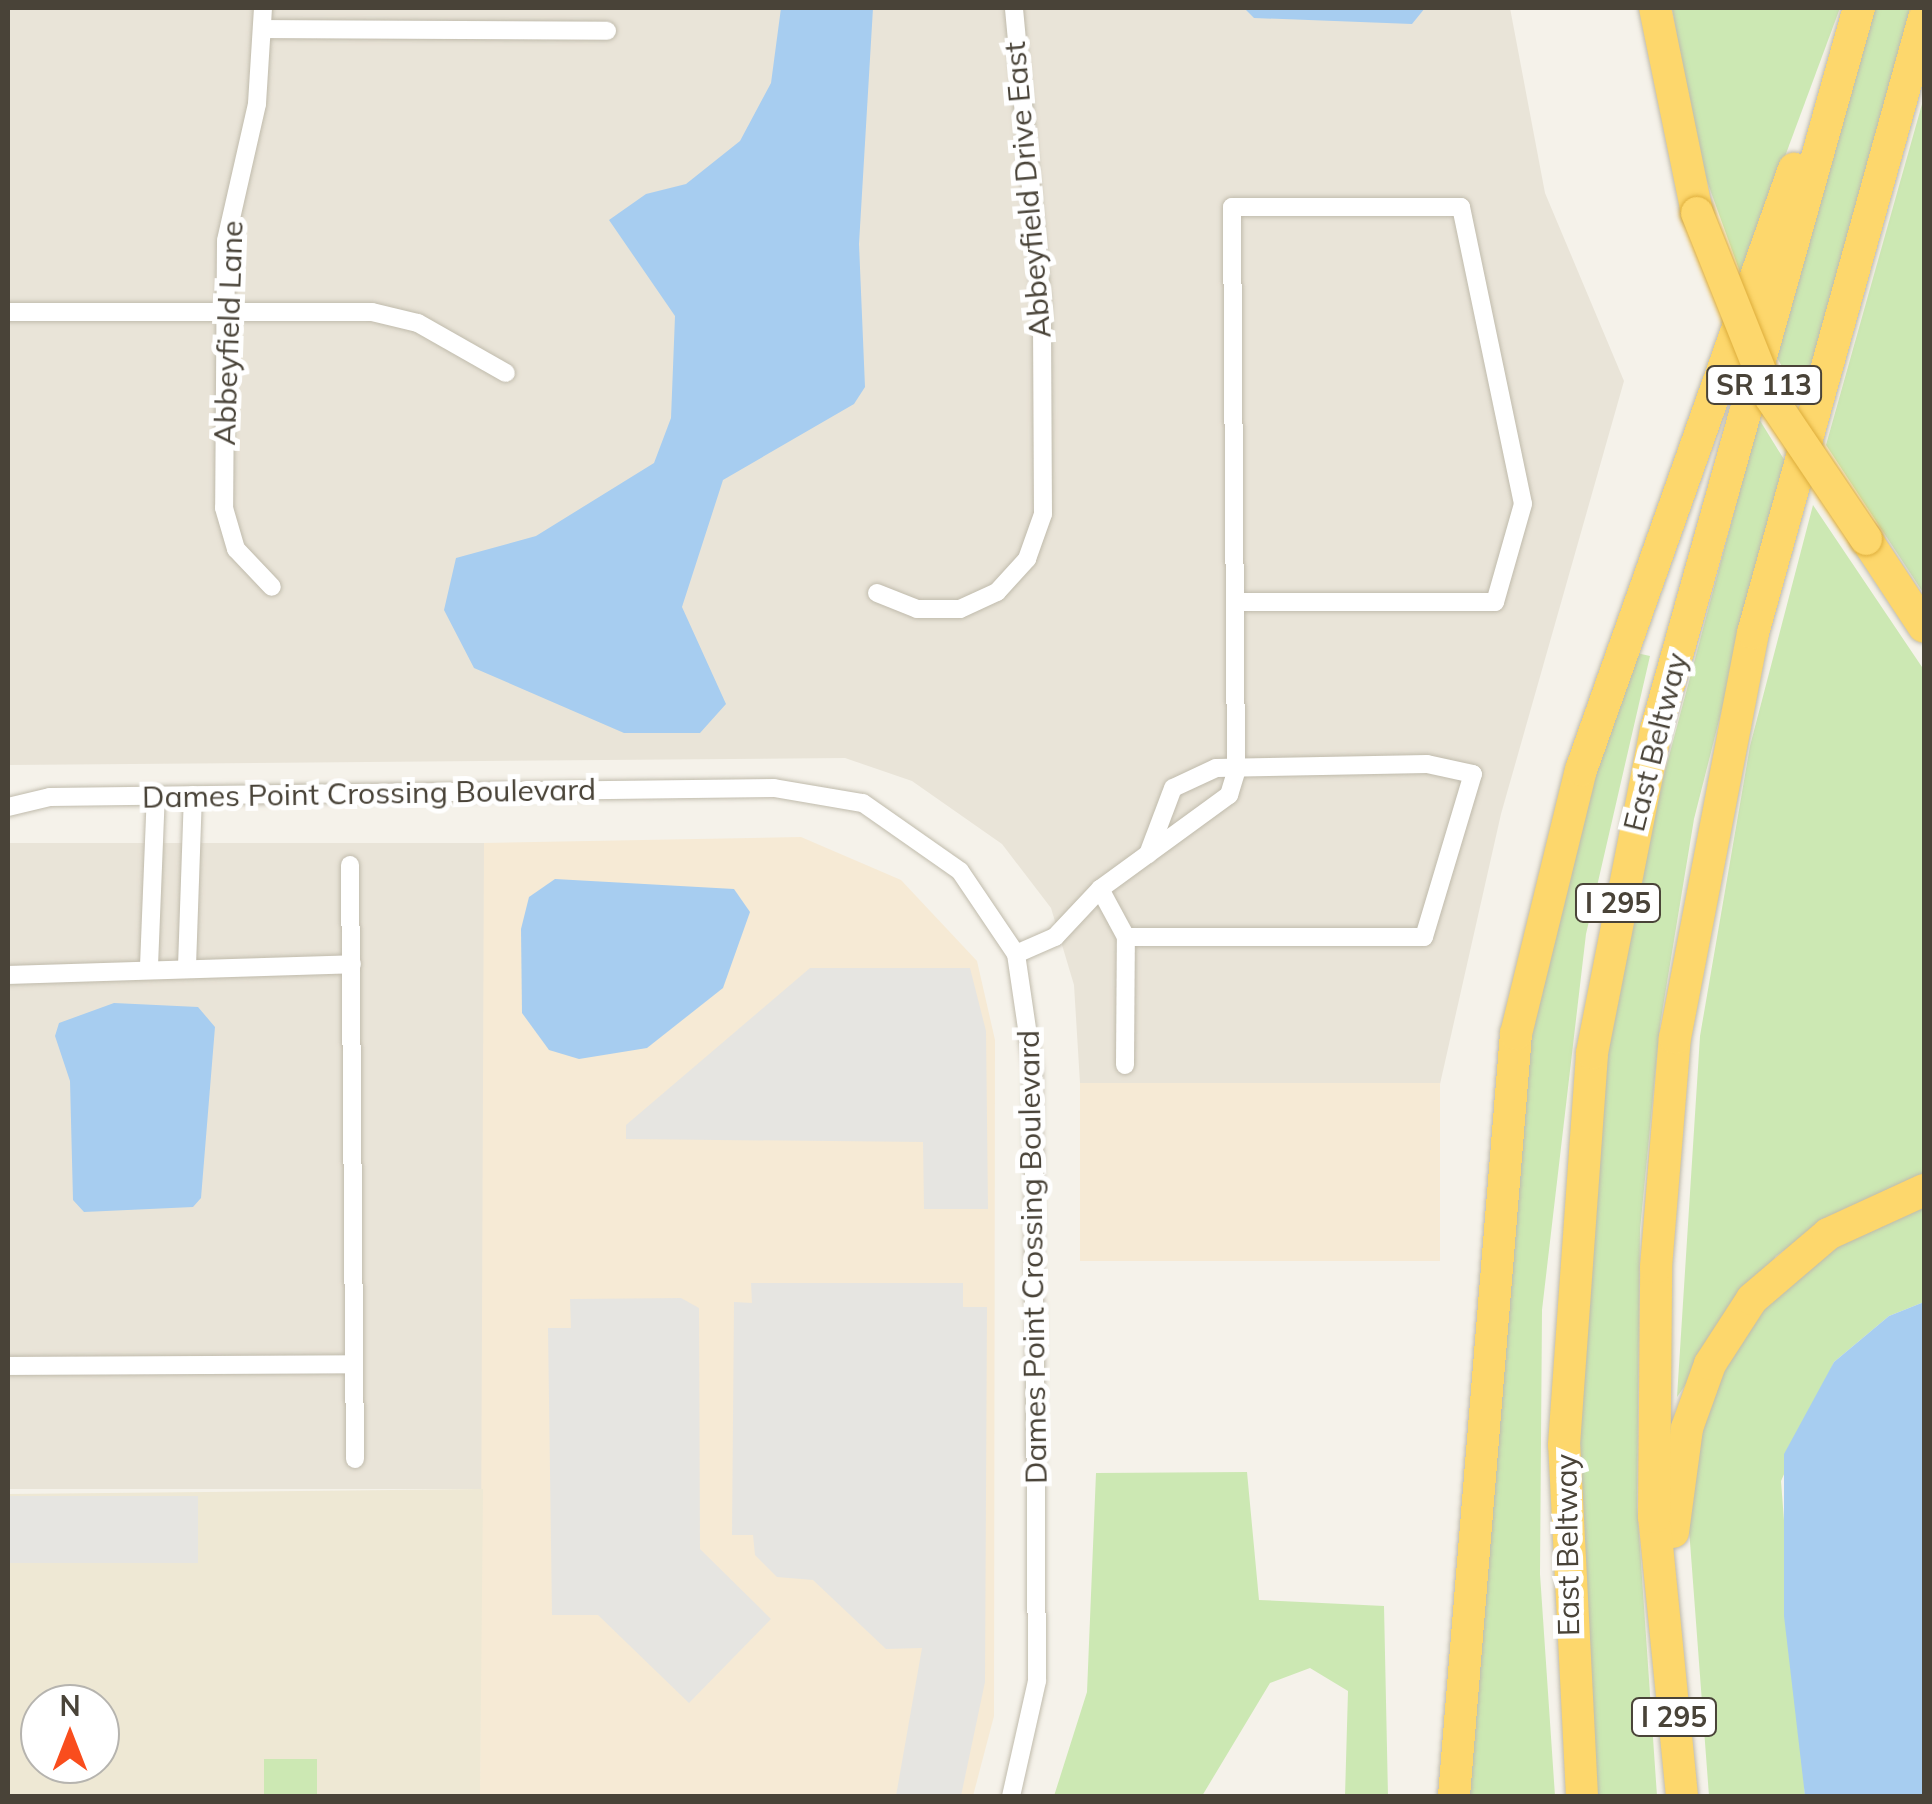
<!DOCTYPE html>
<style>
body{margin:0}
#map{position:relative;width:1932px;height:1804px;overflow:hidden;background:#f5f2ea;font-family:Mulish,sans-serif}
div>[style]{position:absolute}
.residential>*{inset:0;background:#e9e4d8;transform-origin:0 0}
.commercial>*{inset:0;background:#f6ead5;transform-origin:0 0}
.education>*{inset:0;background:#eee8d4}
.green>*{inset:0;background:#cce8b3;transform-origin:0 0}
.parking>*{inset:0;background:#e6e5e1;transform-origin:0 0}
.water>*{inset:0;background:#a7cdf0}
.roads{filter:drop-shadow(0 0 2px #c0bbac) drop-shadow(0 0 2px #c0bbac)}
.minor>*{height:18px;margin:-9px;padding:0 9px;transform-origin:9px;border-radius:9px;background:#fff}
.motorway>*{height:32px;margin:-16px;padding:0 16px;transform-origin:16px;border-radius:16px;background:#fdd76c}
.bridges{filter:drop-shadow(0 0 2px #ddad3b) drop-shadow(0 0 2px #ddad3b)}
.motorway-bridge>*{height:32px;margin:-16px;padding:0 16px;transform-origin:16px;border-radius:16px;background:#fdd76c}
span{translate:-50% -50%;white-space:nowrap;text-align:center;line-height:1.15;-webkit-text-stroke:10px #fff;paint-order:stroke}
.shield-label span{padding:2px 8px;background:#fff;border:2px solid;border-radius:8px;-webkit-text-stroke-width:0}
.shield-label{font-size:28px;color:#494338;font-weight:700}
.street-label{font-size:30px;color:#494338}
.frame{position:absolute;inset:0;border:10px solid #494338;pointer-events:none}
.north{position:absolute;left:20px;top:1684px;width:100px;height:100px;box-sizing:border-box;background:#fff;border:2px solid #b6b4af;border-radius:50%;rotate:0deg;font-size:28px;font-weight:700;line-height:40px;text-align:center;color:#494338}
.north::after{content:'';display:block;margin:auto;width:35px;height:45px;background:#f94d1d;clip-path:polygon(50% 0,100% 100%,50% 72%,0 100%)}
</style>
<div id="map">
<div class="residential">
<div style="clip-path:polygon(8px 8px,1510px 8px,1545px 193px,1624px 381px,1501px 814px,1440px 1084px,1080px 1083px,1074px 985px,1051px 908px,1002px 844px,912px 781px,845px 758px,8px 765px)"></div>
<div style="left:484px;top:843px;width:646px;height:476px;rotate:90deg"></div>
</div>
<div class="commercial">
<div style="clip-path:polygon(801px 837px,901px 880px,977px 961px,995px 1040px,994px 1716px,973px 1796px,480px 1796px,484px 843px)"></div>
<div style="left:1080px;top:1083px;width:360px;height:178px"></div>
</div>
<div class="education">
<div style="clip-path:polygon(evenodd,483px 1489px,480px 1796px,8px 1796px,8px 1494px,483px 1489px,40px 1704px,100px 1704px,100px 1764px,40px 1764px,40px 1704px)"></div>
</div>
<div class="green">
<div style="clip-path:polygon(1672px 8px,1840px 8px,1741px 275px,1699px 159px)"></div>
<div style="clip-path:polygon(1873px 8px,1912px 8px,1803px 406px,1773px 350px)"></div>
<div style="clip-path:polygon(1924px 97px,1924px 594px,1826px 445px)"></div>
<div style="clip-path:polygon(1759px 419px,1785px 461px,1694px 819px,1660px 1025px,1640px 1230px,1637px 1505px,1657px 1796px,1595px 1796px,1576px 1460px,1592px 1137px,1637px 876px)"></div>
<div style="clip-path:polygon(1813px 505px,1924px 670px,1924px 1178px,1844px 1209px,1776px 1256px,1677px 1397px,1700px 1036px,1750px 746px)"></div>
<div style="clip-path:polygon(1628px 651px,1650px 656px,1586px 934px,1542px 1310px,1540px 1574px,1555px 1796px,1462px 1796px,1522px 1049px)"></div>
<div style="clip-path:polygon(1924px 1203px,1924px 1302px,1889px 1316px,1834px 1362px,1781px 1481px,1805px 1796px,1709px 1796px,1687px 1502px,1712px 1391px,1749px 1323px,1840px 1239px)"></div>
<div style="clip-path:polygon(1247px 1472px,1259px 1600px,1384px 1606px,1388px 1796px,1345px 1796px,1348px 1691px,1310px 1668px,1270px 1683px,1202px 1796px,1054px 1796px,1087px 1692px,1096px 1473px)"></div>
<div style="left:264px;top:1759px;width:53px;height:37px"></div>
</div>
<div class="parking">
<div style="clip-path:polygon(810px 968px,970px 968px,986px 1031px,988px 1209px,924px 1209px,923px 1142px,626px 1139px,626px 1125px)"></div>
<div style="clip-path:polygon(751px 1283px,963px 1283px,963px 1307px,987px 1307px,985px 1682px,961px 1796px,896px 1796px,922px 1648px,886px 1649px,813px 1580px,777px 1577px,755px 1555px,753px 1535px,732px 1535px,734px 1302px,752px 1303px)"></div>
<div style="clip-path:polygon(681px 1298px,699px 1308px,700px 1549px,771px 1619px,689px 1703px,598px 1615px,552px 1615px,548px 1328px,571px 1328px,570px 1299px)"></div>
<div style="left:198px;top:1496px;width:67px;height:190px;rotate:90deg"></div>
</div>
<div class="water">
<div style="clip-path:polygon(781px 8px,873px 8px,859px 244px,865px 387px,854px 404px,723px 480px,682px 607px,726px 704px,700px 733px,624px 733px,474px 668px,444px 610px,456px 558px,536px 536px,654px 463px,671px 418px,675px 316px,609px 220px,646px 194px,686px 184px,740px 141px,771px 83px)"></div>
<div style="clip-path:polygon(1244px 8px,1425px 8px,1412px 24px,1254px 18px)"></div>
<div style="clip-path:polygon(555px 879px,734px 889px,750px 912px,723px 988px,647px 1048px,579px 1059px,549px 1050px,522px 1013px,521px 929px,529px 897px)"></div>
<div style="clip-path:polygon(114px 1003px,198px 1007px,215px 1027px,201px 1198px,193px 1207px,84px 1212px,73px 1200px,70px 1081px,55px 1036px,59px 1023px)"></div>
<div style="clip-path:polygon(1924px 1302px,1924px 1796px,1805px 1796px,1784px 1616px,1784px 1454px,1834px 1362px,1889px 1316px)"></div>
</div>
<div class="roads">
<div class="minor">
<div style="left:263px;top:8px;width:96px;rotate:93.6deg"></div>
<div style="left:257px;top:104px;width:140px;rotate:102.8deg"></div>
<div style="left:226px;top:241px;width:267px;rotate:90.4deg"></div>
<div style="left:224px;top:508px;width:43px;rotate:73.7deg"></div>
<div style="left:236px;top:549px;width:52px;rotate:46.5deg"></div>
<div style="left:263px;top:29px;width:344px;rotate:0.3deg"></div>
<div style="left:8px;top:312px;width:364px"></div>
<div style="left:372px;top:312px;width:47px;rotate:13.4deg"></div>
<div style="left:418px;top:323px;width:101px;rotate:29.6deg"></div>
<div style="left:877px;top:593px;width:43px;rotate:21.8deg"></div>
<div style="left:917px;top:609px;width:43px"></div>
<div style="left:960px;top:609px;width:41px;rotate:-24.7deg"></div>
<div style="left:997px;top:592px;width:45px;rotate:-47.7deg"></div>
<div style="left:1027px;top:559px;width:48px;rotate:-70.4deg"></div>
<div style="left:1043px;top:514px;width:209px;rotate:-90.3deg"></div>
<div style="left:1042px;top:305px;width:298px;rotate:-95.4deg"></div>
<div style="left:8px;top:807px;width:43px;rotate:-13.4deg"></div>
<div style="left:50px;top:797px;width:724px;rotate:-0.71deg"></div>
<div style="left:774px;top:788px;width:90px;rotate:9.6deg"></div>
<div style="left:863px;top:803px;width:118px;rotate:35deg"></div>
<div style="left:960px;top:871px;width:100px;rotate:56deg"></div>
<div style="left:1016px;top:954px;width:116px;rotate:81.6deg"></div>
<div style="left:1033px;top:1069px;width:612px;rotate:89.63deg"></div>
<div style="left:1037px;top:1681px;width:118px;rotate:102.7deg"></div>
<div style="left:350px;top:865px;width:594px;rotate:89.52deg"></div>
<div style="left:1100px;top:889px;width:55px;rotate:61.6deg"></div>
<div style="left:1126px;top:937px;width:298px"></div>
<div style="left:1424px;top:937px;width:170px;rotate:-73.3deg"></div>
<div style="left:1473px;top:774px;width:47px;rotate:-167.7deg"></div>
<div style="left:1427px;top:764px;width:211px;rotate:178.9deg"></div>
<div style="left:1216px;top:768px;width:47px;rotate:155.1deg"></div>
<div style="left:1173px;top:788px;width:71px;rotate:110.7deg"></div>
<div style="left:1016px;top:954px;width:43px;rotate:-23.6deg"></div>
<div style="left:1055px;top:937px;width:66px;rotate:-46.8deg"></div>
<div style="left:1100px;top:889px;width:160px;rotate:-36.1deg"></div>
<div style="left:1229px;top:795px;width:24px;rotate:-73deg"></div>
<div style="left:1236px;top:772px;width:565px;rotate:-90.41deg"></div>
<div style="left:1232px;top:207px;width:229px"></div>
<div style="left:1461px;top:207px;width:303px;rotate:78.2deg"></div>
<div style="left:1523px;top:504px;width:102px;rotate:105.9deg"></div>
<div style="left:1495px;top:602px;width:260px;rotate:180deg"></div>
<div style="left:149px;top:966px;width:171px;rotate:-87.7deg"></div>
<div style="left:187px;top:966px;width:171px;rotate:-88deg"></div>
<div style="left:8px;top:975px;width:344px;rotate:-1.8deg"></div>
<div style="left:1125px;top:1065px;width:128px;rotate:-89.6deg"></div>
<div style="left:8px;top:1366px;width:346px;rotate:-0.3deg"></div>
</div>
<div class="motorway">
<div style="left:1655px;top:8px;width:209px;rotate:78.4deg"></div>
<div style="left:1866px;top:539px;width:105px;rotate:56.6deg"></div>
<div style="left:1673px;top:1532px;width:105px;rotate:-82.3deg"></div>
<div style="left:1687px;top:1428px;width:68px;rotate:-70.2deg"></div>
<div style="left:1710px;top:1364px;width:77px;rotate:-57.1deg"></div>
<div style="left:1752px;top:1299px;width:100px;rotate:-40.5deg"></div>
<div style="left:1828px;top:1234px;width:106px;rotate:-24.6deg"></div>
<div style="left:1454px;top:1796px;width:765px;rotate:-85.35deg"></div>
<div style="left:1516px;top:1034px;width:272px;rotate:-76.2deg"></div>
<div style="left:1581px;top:770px;width:638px;rotate:-70.49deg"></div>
<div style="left:1582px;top:1796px;width:351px;rotate:-92.9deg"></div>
<div style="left:1564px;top:1445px;width:393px;rotate:-85.9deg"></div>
<div style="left:1592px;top:1053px;width:329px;rotate:-78.8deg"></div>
<div style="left:1656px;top:730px;width:750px;rotate:-74.3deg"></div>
<div style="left:1682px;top:1796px;width:280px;rotate:-95.7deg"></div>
<div style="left:1654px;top:1517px;width:250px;rotate:-89.5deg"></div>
<div style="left:1656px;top:1267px;width:230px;rotate:-85.3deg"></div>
<div style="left:1675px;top:1038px;width:412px;rotate:-79.1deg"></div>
<div style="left:1753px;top:633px;width:638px;rotate:-74.46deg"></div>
</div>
</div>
<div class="bridges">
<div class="motorway-bridge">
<div style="left:1697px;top:213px;width:199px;rotate:68.2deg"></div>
<div style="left:1771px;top:398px;width:170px;rotate:56deg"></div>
</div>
</div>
<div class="shield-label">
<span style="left:1764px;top:385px">SR 113</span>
<span style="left:1618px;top:903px">I 295</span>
<span style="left:1674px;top:1717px">I 295</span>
</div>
<div class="street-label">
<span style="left:1027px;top:190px;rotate:-95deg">Abbeyfield Drive East</span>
<span style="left:228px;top:333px;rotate:-88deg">Abbeyfield Lane</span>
<span style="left:1655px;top:742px;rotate:-76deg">East Beltway</span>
<span style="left:369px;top:793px;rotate:-1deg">Dames Point Crossing Boulevard</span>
<span style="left:1032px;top:1257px;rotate:-91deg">Dames Point Crossing Boulevard</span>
<span style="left:1567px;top:1545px;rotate:-91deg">East Beltway</span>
</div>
<div class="frame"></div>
<div class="north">N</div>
</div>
